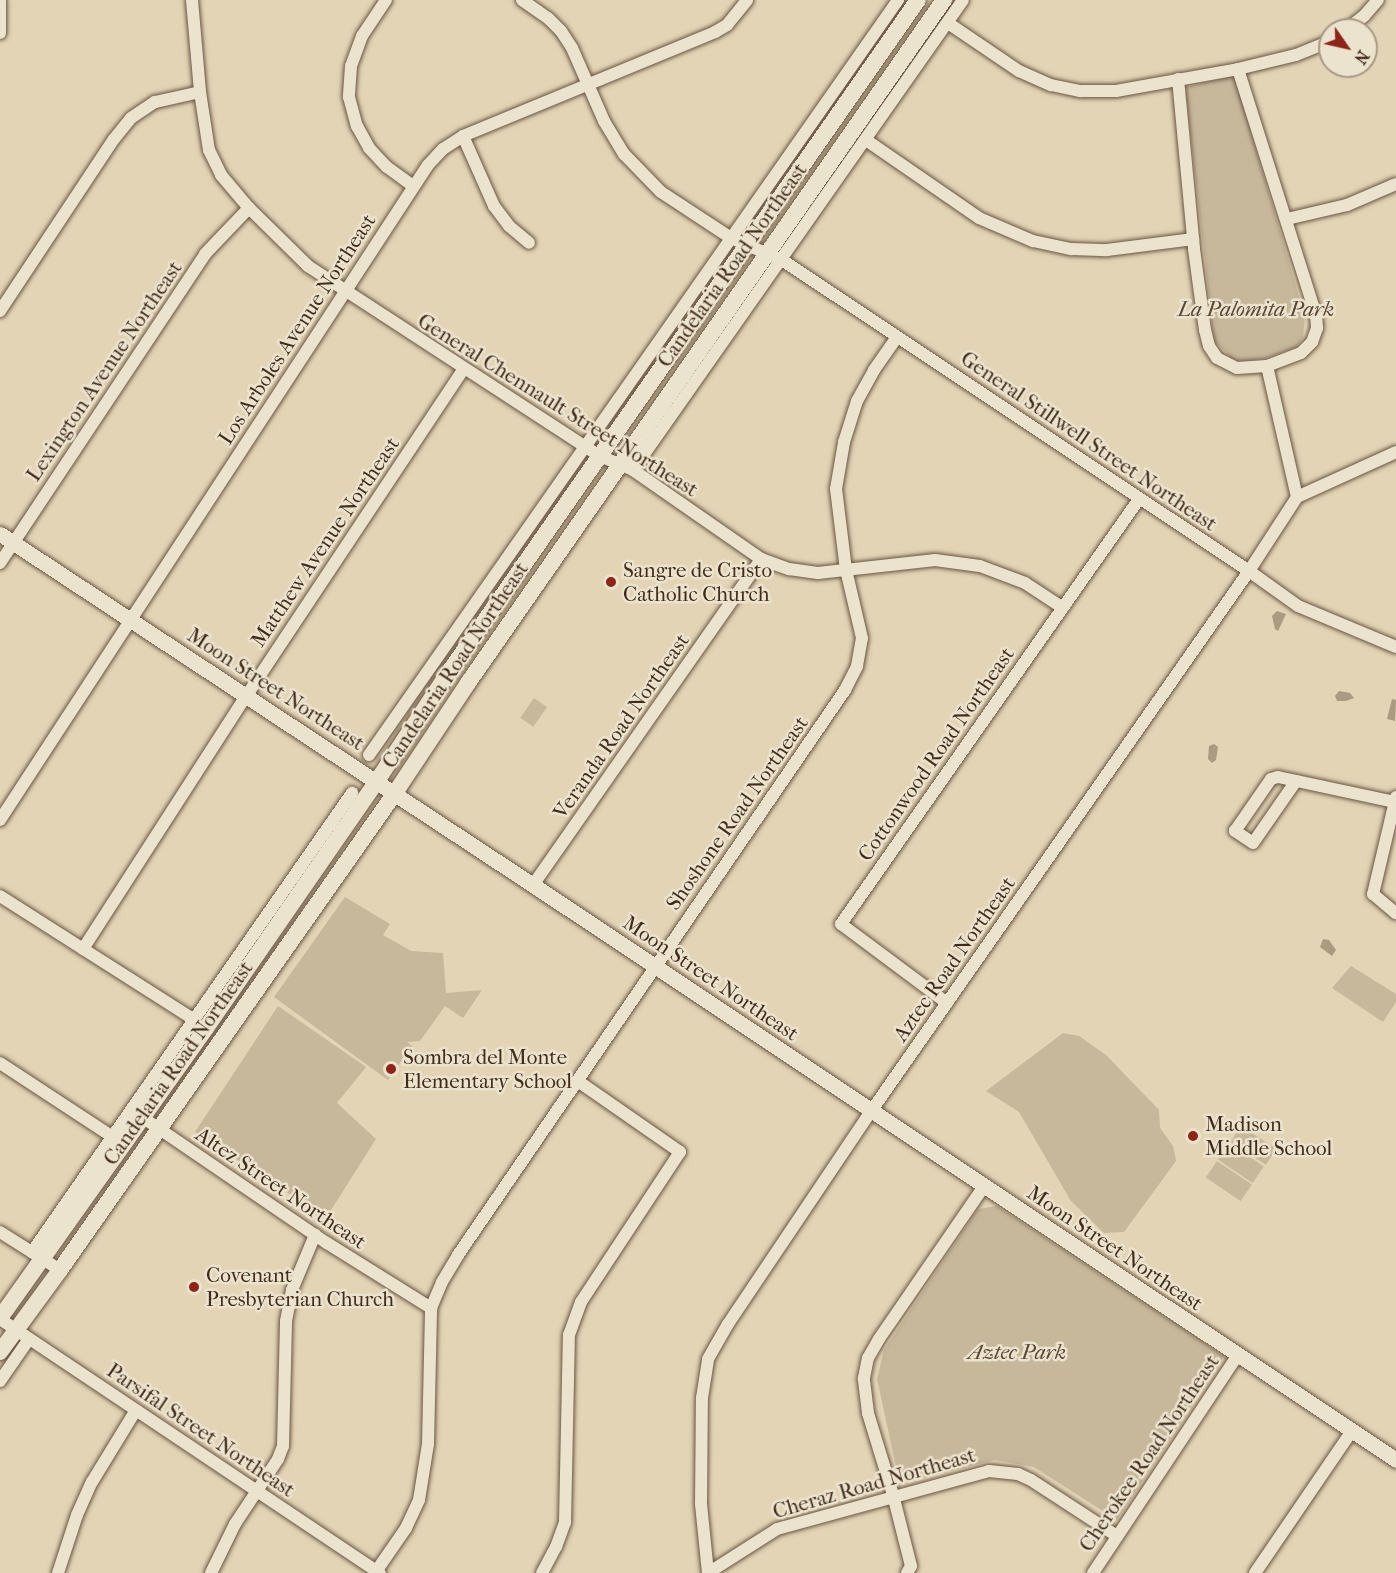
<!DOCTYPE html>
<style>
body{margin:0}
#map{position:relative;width:1396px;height:1573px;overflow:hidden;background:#e2d4b5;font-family:"IM FELL French Canon",serif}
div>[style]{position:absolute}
.green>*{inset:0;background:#c7b79b;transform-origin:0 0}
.water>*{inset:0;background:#ab9b81}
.roads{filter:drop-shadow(0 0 2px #695542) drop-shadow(0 0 2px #695542)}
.minor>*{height:12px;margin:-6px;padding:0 6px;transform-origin:6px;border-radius:6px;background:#ece3cf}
.tertiary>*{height:15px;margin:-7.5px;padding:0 7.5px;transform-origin:7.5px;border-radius:7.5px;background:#ece3cf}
.secondary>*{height:16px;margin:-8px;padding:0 8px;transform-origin:8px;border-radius:8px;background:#ece3cf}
.dots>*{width:16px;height:16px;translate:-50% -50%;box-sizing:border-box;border:3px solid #ece3cf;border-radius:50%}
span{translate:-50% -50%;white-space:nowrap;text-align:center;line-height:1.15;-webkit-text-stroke:5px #ece3cf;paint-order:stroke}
.street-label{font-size:21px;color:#412b1b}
.park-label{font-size:21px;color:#5c4735;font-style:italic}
.poi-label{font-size:21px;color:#412b1b}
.left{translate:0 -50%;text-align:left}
.north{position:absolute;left:1318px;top:18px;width:60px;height:60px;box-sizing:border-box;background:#ece3cf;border:2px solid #a89987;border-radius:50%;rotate:124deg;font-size:16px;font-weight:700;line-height:24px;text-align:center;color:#412b1b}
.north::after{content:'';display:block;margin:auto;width:21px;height:27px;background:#8f2418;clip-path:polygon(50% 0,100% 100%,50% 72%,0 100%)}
</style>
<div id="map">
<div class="green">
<div style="clip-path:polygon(1232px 76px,1236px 81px,1305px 317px,1303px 337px,1296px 347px,1266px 358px,1242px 361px,1231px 358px,1214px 340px,1186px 93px,1187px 87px)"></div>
<div style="left:534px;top:698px;width:16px;height:24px;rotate:35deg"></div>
<div style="clip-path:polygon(345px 897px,390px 924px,383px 935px,411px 951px,443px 953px,446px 993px,482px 990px,463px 1018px,445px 1006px,420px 1041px,407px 1042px,412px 1046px,388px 1080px,274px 997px)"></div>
<div style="clip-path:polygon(1351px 966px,1396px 994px,1396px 1002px,1383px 1022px,1332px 988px)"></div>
<div style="clip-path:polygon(278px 1006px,366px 1067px,337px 1103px,376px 1139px,326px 1218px,195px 1132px)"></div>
<div style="clip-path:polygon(1063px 1033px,1079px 1036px,1106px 1055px,1159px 1110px,1160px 1128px,1173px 1146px,1176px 1161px,1124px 1232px,1104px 1233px,1071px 1201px,1019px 1112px,986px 1091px)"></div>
<div style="left:1241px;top:1126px;width:42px;height:19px;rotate:33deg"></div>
<div style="left:1229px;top:1143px;width:42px;height:20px;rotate:34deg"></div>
<div style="left:1217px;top:1161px;width:42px;height:20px;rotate:34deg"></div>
<div style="clip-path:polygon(997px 1206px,1224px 1356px,1117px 1520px,1034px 1467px,995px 1460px,910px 1481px,897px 1471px,877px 1379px,884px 1350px,978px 1209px)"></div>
</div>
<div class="water">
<div style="clip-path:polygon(1277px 611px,1286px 614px,1278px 631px,1275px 629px,1272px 616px)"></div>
<div style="clip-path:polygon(1339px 691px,1350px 693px,1354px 698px,1346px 701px,1337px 701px,1335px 696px)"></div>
<div style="clip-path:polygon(1392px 699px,1396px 700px,1395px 721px,1387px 719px)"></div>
<div style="clip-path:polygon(1214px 744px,1218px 747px,1216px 760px,1212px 763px,1208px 759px,1209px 746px)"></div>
<div style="clip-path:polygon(1323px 939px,1329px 940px,1336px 950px,1332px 956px,1320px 947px)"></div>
</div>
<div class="roads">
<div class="minor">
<div style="left:192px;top:0;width:92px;rotate:85deg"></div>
<div style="left:200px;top:92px;width:59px;rotate:81.2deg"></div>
<div style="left:209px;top:150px;width:28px;rotate:64deg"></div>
<div style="left:221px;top:175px;width:43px;rotate:49.7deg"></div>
<div style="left:249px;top:208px;width:83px;rotate:44.5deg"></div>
<div style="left:308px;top:266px;width:348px;rotate:33.1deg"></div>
<div style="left:600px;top:456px;width:36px;rotate:23deg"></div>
<div style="left:633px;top:470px;width:156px;rotate:34.8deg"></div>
<div style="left:761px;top:559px;width:30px;rotate:20deg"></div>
<div style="left:789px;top:569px;width:29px;rotate:8deg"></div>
<div style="left:818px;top:573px;width:118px;rotate:-6.3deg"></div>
<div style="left:935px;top:560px;width:45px;rotate:7.6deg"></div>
<div style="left:980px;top:566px;width:48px;rotate:20.7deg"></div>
<div style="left:1025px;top:583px;width:45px;rotate:33.3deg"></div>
<div style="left:386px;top:0;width:43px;rotate:123.7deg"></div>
<div style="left:362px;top:36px;width:32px;rotate:110deg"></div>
<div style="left:351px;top:66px;width:31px;rotate:94deg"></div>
<div style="left:349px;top:97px;width:30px;rotate:75deg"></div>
<div style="left:357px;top:126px;width:25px;rotate:61deg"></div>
<div style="left:369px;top:148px;width:26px;rotate:47deg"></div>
<div style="left:387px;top:167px;width:32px;rotate:36deg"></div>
<div style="left:522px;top:0;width:32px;rotate:35deg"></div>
<div style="left:548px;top:18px;width:18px;rotate:45deg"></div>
<div style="left:561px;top:31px;width:20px;rotate:57deg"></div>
<div style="left:572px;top:48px;width:80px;rotate:66.3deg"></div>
<div style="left:604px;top:121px;width:39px;rotate:59deg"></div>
<div style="left:624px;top:154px;width:53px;rotate:45.8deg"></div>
<div style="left:661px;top:192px;width:84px;rotate:33.3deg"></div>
<div style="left:731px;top:238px;width:56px;rotate:23.3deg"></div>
<div style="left:782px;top:260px;width:561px;rotate:33.66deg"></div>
<div style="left:1249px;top:571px;width:60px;rotate:35.5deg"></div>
<div style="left:1298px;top:606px;width:106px;rotate:22.7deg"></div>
<div style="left:948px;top:23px;width:86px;rotate:34.1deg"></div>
<div style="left:1019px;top:71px;width:35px;rotate:24deg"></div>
<div style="left:1051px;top:85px;width:30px;rotate:12deg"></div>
<div style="left:1080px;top:91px;width:36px"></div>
<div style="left:1116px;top:91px;width:124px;rotate:-10.2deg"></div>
<div style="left:1238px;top:69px;width:60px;rotate:-13.6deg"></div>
<div style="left:1296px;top:55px;width:37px;rotate:-22deg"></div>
<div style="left:1346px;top:30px;width:23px;rotate:-38deg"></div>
<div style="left:1364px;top:16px;width:21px;rotate:-49deg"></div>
<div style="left:0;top:33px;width:33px;rotate:-90deg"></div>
<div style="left:1178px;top:79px;width:171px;rotate:84.6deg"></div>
<div style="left:1194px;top:249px;width:82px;rotate:82.3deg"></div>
<div style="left:1205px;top:330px;width:16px;rotate:76deg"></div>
<div style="left:1209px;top:346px;width:14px;rotate:56deg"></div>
<div style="left:1217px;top:358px;width:22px;rotate:27deg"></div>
<div style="left:1237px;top:368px;width:30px;rotate:-4deg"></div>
<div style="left:1267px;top:366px;width:36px;rotate:-21deg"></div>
<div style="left:1301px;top:353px;width:16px;rotate:-45deg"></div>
<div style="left:1312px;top:342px;width:15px;rotate:-70deg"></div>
<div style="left:1317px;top:328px;width:13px;rotate:-94deg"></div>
<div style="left:1316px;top:315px;width:258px;rotate:-107.6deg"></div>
<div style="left:463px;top:136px;width:77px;rotate:66.1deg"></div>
<div style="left:494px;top:206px;width:25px;rotate:53deg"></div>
<div style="left:509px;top:226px;width:26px;rotate:40deg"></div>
<div style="left:866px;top:140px;width:137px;rotate:34.6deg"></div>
<div style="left:979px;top:218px;width:59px;rotate:23.1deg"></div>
<div style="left:1033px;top:241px;width:40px;rotate:12deg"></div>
<div style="left:1072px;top:249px;width:35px;rotate:2deg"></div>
<div style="left:1107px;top:250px;width:87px;rotate:-7.3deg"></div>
<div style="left:1287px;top:219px;width:62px;rotate:-13.1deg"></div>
<div style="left:1347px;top:205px;width:53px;rotate:-23.2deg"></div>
<div style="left:0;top:311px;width:206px;rotate:-56.5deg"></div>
<div style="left:114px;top:139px;width:27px;rotate:-51deg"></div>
<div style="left:131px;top:118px;width:29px;rotate:-34deg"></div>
<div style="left:155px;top:102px;width:46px;rotate:-12.5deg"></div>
<div style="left:1267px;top:366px;width:134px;rotate:77.1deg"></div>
<div style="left:633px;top:470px;width:574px;rotate:-54.93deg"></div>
<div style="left:0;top:563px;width:371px;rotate:-56.4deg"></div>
<div style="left:205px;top:254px;width:64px;rotate:-46.3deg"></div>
<div style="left:369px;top:755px;width:922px;rotate:-54.98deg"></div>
<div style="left:1296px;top:781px;width:75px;rotate:124.7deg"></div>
<div style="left:1253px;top:843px;width:22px;rotate:-146deg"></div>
<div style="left:1235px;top:831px;width:63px;rotate:-55.3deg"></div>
<div style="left:1271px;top:779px;width:7px;rotate:-16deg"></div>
<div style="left:1278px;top:777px;width:120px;rotate:12.1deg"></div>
<div style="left:1396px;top:797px;width:100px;rotate:103.3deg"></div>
<div style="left:1373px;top:894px;width:30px;rotate:40deg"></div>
<div style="left:0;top:820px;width:782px;rotate:-56.84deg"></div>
<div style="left:428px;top:165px;width:22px;rotate:-47deg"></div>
<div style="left:443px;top:149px;width:24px;rotate:-33deg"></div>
<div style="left:463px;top:136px;width:273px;rotate:-22.4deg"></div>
<div style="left:715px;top:32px;width:14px;rotate:-30deg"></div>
<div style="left:727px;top:25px;width:32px;rotate:-51deg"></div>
<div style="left:533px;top:885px;width:398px;rotate:-55deg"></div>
<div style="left:0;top:896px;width:229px;rotate:32.5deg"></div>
<div style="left:83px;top:949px;width:302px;rotate:-57.2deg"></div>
<div style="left:247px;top:695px;width:392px;rotate:-56.4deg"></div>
<div style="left:947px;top:1003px;width:132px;rotate:-143.3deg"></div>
<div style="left:841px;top:924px;width:519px;rotate:-54.96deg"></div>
<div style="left:0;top:1063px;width:133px;rotate:33.3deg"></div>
<div style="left:142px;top:1117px;width:224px;rotate:34.3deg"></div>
<div style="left:327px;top:1243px;width:123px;rotate:32deg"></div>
<div style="left:0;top:1232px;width:71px;rotate:32.3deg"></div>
<div style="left:32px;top:1252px;width:560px;rotate:-55.12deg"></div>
<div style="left:0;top:1319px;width:457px;rotate:33.8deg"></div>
<div style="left:0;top:1381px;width:51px;rotate:-55.4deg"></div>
<div style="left:58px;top:1573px;width:61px;rotate:-71.9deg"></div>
<div style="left:77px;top:1515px;width:36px;rotate:-66deg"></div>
<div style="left:92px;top:1482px;width:84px;rotate:-58.6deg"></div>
<div style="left:211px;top:1573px;width:55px;rotate:-63.9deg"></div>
<div style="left:235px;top:1524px;width:78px;rotate:-56.5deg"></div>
<div style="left:278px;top:1459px;width:14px;rotate:-69deg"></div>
<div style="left:283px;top:1446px;width:125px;rotate:-88.6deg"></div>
<div style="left:286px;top:1321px;width:32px;rotate:-79deg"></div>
<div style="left:292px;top:1290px;width:60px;rotate:-67.3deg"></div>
<div style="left:375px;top:1573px;width:55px;rotate:-55.4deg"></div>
<div style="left:406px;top:1528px;width:31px;rotate:-65deg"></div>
<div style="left:419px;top:1500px;width:57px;rotate:-80.9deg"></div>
<div style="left:428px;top:1444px;width:136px;rotate:-88.7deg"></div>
<div style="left:431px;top:1308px;width:28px;rotate:-67deg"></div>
<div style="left:442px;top:1282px;width:31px;rotate:-59deg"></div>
<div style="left:458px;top:1255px;width:685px;rotate:-55.59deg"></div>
<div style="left:845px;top:690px;width:27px;rotate:-63deg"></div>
<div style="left:857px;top:666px;width:28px;rotate:-80deg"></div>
<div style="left:862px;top:638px;width:70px;rotate:-103.2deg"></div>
<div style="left:846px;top:570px;width:82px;rotate:-97deg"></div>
<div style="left:836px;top:489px;width:48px;rotate:-80.3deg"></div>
<div style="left:844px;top:442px;width:43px;rotate:-72.4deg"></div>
<div style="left:857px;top:401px;width:35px;rotate:-61deg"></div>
<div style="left:874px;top:370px;width:40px;rotate:-55.1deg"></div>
<div style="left:542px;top:1573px;width:30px;rotate:-62deg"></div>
<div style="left:556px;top:1547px;width:27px;rotate:-70deg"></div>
<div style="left:565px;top:1522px;width:187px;rotate:-88.8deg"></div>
<div style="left:569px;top:1335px;width:35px;rotate:-70deg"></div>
<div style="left:581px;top:1302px;width:180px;rotate:-56.6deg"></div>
<div style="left:680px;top:1152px;width:124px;rotate:-145.2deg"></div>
<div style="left:708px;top:1573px;width:69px;rotate:-95.8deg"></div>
<div style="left:701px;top:1504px;width:106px;rotate:-89.5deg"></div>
<div style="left:702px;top:1398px;width:39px;rotate:-81deg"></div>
<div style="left:708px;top:1359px;width:40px;rotate:-60.3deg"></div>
<div style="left:728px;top:1324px;width:258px;rotate:-56.1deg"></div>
<div style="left:872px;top:1110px;width:658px;rotate:-55.03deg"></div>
<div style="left:1249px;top:571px;width:88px;rotate:-57deg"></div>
<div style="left:1297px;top:497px;width:109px;rotate:-24.4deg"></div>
<div style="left:708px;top:1573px;width:82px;rotate:-32.5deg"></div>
<div style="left:777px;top:1529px;width:220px;rotate:-15.3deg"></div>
<div style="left:989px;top:1471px;width:29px;rotate:6deg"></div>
<div style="left:1018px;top:1474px;width:14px;rotate:25deg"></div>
<div style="left:1031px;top:1480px;width:103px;rotate:33.1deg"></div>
<div style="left:907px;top:1573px;width:8px;rotate:-60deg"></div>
<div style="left:911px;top:1566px;width:73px;rotate:-104.2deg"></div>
<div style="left:893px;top:1495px;width:86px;rotate:-107deg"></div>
<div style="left:868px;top:1413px;width:35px;rotate:-97deg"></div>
<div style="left:864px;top:1378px;width:20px;rotate:-79deg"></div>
<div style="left:868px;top:1358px;width:22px;rotate:-60deg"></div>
<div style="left:879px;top:1339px;width:186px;rotate:-55.5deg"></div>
<div style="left:1093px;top:1573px;width:262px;rotate:-56.4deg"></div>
<div style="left:1255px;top:1573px;width:172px;rotate:-55.7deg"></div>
</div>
<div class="tertiary">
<div style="left:0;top:534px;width:638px;rotate:33.37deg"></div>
<div style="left:533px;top:885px;width:1037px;rotate:33.67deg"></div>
</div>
<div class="secondary">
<div style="left:0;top:1318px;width:356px;rotate:-54.6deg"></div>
<div style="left:206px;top:1028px;width:300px;rotate:-55.3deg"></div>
<div style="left:377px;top:781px;width:131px;rotate:-56.6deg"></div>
<div style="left:449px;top:672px;width:819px;rotate:-55.09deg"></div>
<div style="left:0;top:1352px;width:102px;rotate:-53.8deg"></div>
<div style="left:60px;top:1270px;width:583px;rotate:-54.92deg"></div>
<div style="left:395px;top:793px;width:132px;rotate:-56.4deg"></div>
<div style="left:468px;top:683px;width:833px;rotate:-55.13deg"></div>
</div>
</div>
<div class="dots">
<div style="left:611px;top:582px;background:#8f2418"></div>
<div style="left:391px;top:1069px;background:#8f2418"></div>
<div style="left:1193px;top:1136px;background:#8f2418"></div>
<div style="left:194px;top:1287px;background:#8f2418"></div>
</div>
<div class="street-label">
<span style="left:732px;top:265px;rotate:-55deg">Candelaria Road Northeast</span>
<span style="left:297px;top:329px;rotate:-57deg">Los Arboles Avenue Northeast</span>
<span style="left:104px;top:371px;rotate:-56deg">Lexington Avenue Northeast</span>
<span style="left:558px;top:405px;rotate:32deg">General Chennault Street Northeast</span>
<span style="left:1089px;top:441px;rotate:34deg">General Stillwell Street Northeast</span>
<span style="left:325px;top:542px;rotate:-56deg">Matthew Avenue Northeast</span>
<span style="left:455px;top:665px;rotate:-56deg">Candelaria Road Northeast</span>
<span style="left:276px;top:689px;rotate:33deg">Moon Street Northeast</span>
<span style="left:621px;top:726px;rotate:-55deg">Veranda Road Northeast</span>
<span style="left:936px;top:754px;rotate:-55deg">Cottonwood Road Northeast</span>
<span style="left:737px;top:813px;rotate:-55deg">Shoshone Road Northeast</span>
<span style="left:954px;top:959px;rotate:-55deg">Aztec Road Northeast</span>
<span style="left:711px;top:978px;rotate:34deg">Moon Street Northeast</span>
<span style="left:178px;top:1063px;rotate:-55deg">Candelaria Road Northeast</span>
<span style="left:281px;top:1188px;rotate:34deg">Altez Street Northeast</span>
<span style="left:1115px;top:1248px;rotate:34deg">Moon Street Northeast</span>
<span style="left:201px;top:1430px;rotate:34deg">Parsifal Street Northeast</span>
<span style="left:1149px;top:1453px;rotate:-56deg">Cherokee Road Northeast</span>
<span style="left:874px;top:1483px;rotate:-16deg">Cheraz Road Northeast</span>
</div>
<div class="park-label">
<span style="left:1256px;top:309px">La Palomita Park</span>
<span style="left:1017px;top:1352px">Aztec Park</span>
</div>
<div class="poi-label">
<span class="left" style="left:623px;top:582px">Sangre de Cristo<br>Catholic Church</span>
<span class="left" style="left:403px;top:1069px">Sombra del Monte<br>Elementary School</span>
<span class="left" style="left:1205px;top:1136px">Madison<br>Middle School</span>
<span class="left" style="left:206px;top:1287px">Covenant<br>Presbyterian Church</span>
</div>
<div class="north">N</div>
</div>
